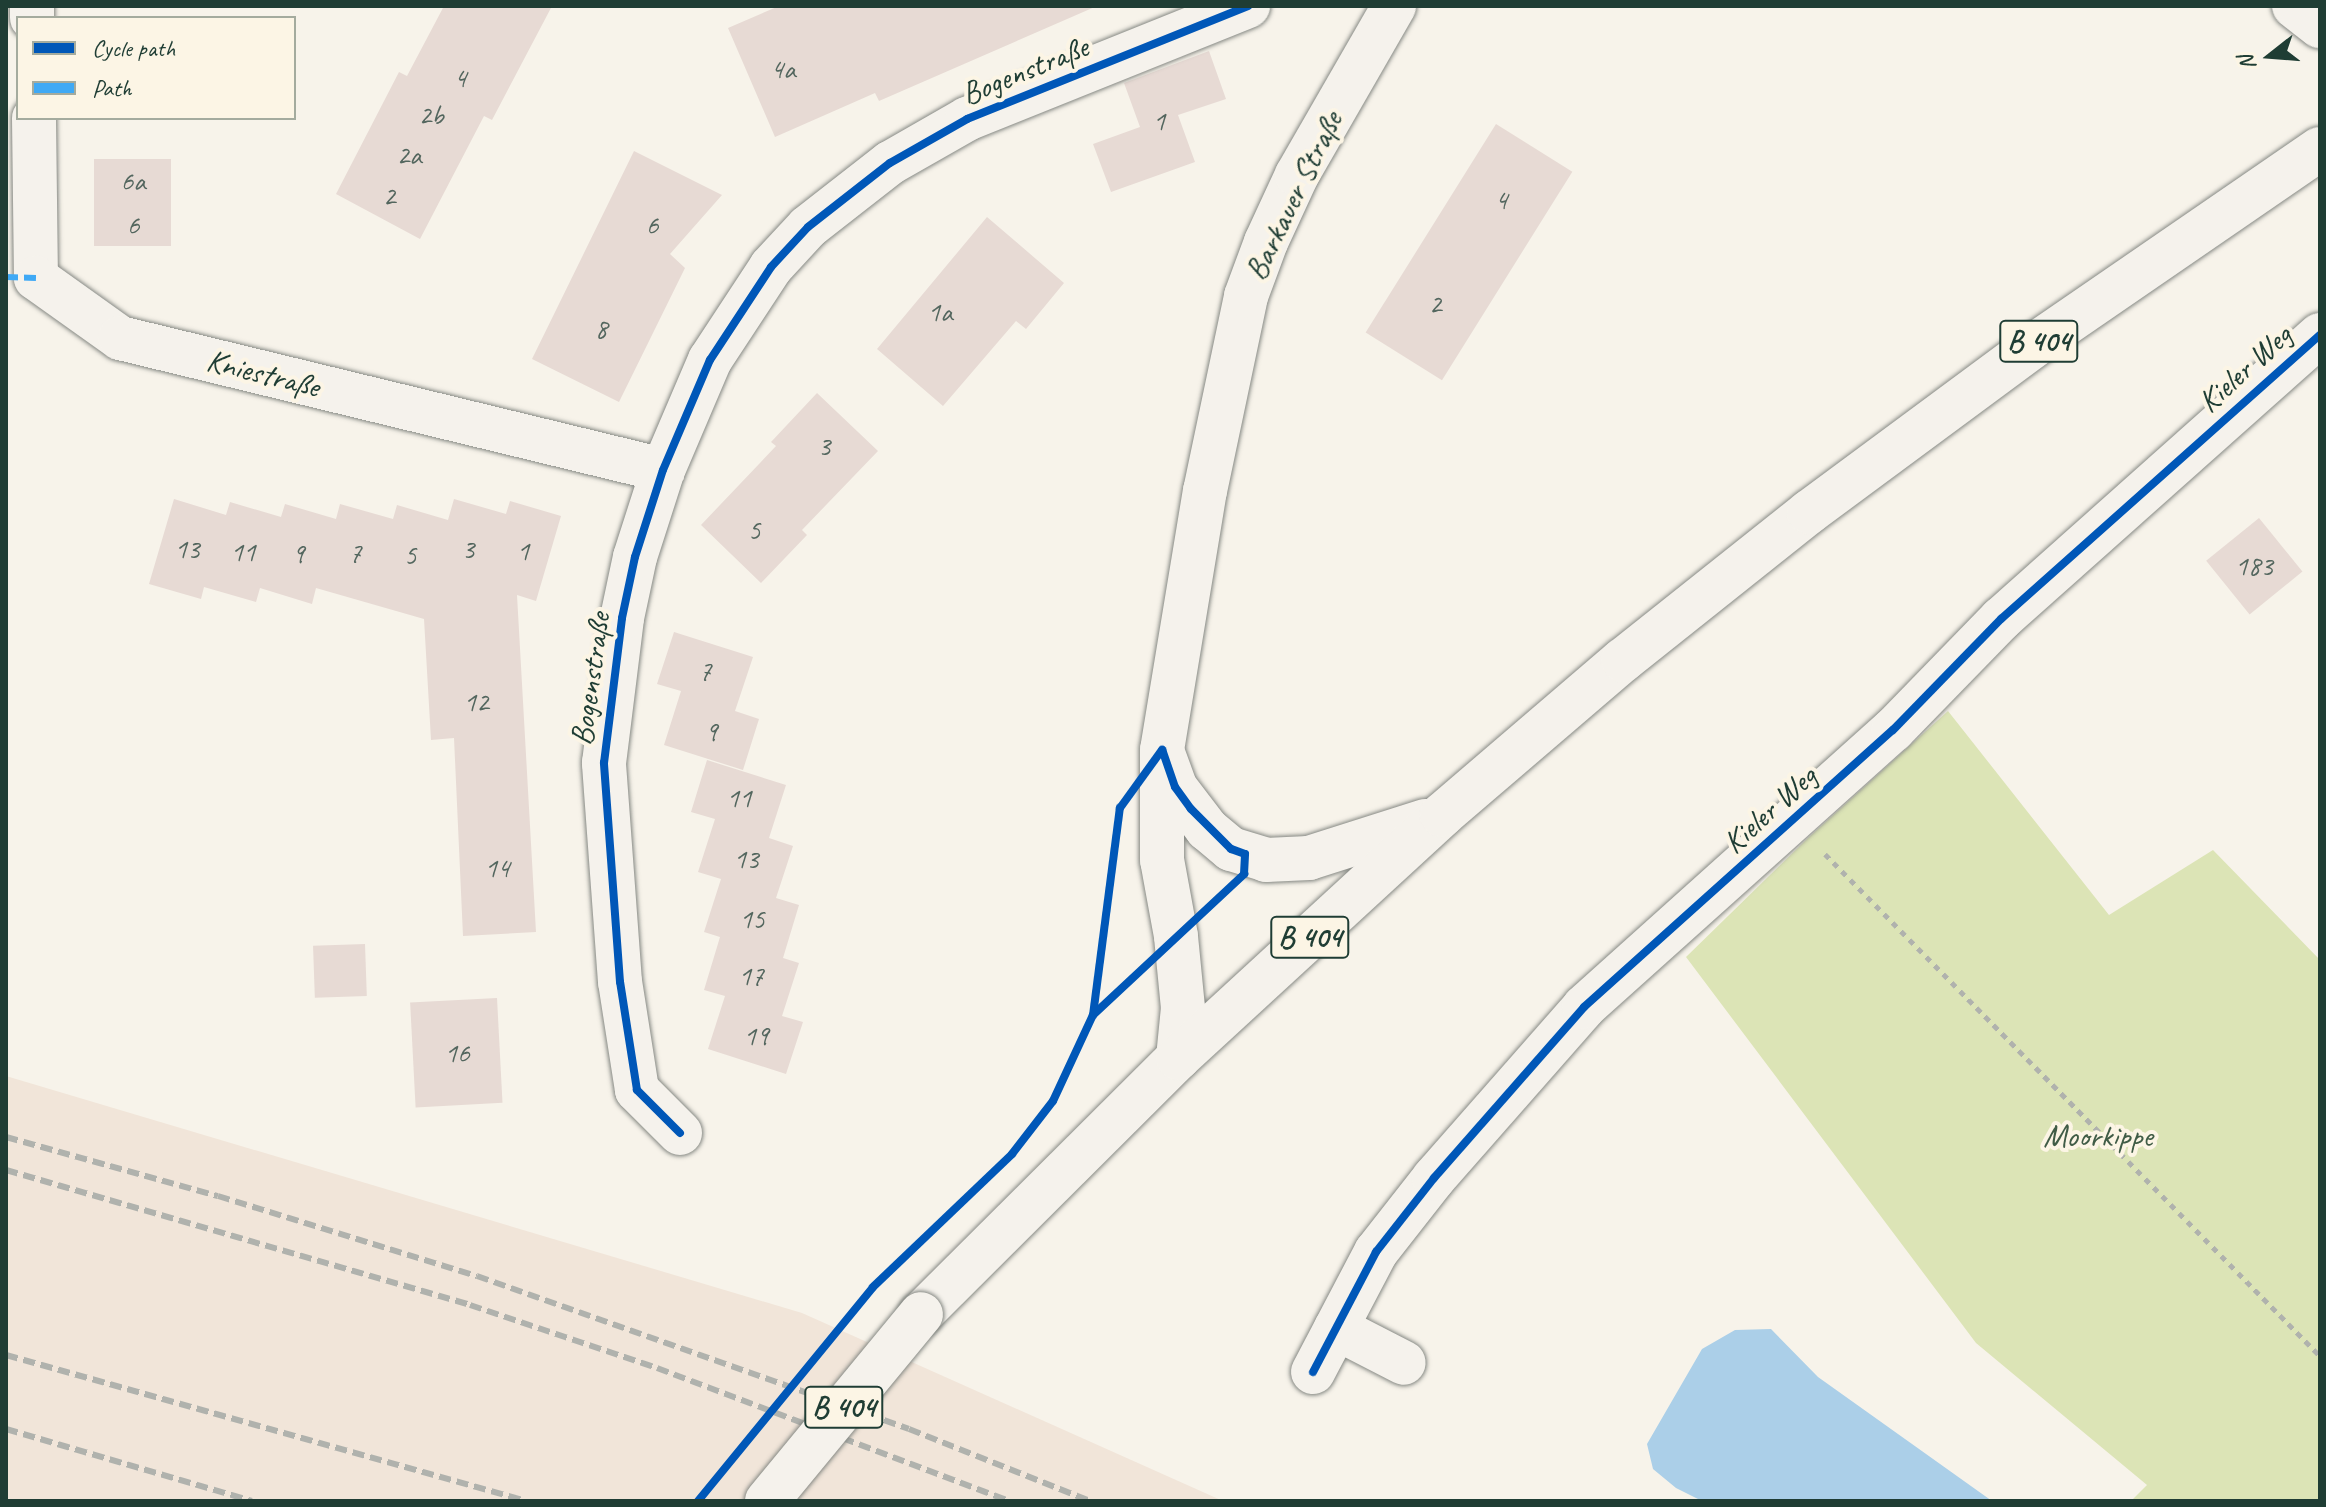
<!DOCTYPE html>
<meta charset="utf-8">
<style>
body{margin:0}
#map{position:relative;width:2326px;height:1507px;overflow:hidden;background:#f7f3ea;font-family:Caveat,sans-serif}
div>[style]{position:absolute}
.built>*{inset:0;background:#f1e5d9}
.green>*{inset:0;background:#dce4b6}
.water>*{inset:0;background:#abcfe8}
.building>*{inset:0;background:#e7dad4;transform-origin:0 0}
.path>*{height:5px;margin-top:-2.5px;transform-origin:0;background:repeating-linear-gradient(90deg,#b0b2ad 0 6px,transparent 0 12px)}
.roads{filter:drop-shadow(0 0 2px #868984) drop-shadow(0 0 2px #868984)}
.minor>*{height:44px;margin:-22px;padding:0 22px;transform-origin:22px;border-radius:22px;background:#f5f2ec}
.major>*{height:44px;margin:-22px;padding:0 22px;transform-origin:22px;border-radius:22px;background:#f5f2ec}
.rail>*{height:6px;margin-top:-3px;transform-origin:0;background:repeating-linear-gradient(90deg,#b0b2ad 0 12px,transparent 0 18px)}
.bridges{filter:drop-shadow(0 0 2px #868984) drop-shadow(0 0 2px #868984)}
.major-bridge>*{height:44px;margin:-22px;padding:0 22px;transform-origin:22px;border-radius:22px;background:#f5f2ec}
.quiet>*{height:6px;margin-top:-3px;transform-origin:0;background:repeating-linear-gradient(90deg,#3fa9f5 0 12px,transparent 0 18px)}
.cycleway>*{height:8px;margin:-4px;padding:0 4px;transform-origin:4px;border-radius:4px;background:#0057b8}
span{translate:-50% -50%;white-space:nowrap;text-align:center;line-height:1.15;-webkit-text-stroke:8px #fcf5e5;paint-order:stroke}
.number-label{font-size:28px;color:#53665e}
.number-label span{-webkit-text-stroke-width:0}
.shield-label span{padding:2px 6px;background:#fcf5e5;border:2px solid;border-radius:6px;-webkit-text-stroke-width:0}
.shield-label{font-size:30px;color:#1f3d34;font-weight:700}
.street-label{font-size:32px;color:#1f3d34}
.park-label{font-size:32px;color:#405c46}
.frame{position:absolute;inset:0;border:8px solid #1f3d34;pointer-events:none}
.legend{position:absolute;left:16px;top:16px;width:280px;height:104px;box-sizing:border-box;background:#fcf5e5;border:2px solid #a4ab9e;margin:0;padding:10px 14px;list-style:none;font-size:24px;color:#1f3d34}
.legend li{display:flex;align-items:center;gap:16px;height:40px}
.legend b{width:40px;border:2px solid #a4ab9e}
.north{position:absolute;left:2230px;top:16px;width:80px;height:80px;-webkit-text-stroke:6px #fcf5e5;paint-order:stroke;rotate:253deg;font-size:22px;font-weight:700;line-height:32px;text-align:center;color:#1f3d34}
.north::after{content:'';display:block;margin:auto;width:28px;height:36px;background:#1f3d34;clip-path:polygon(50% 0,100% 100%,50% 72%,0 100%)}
</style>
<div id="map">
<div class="built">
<div style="clip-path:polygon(6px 1076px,802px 1313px,1223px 1501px,6px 1501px)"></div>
</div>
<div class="green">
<div style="clip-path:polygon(1948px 711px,2109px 915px,2213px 850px,2320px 960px,2320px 1501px,2131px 1501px,2147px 1485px,1976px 1343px,1686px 957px,1809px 837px)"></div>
</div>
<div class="water">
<div style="clip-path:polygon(1771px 1329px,1818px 1377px,1992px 1501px,1702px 1501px,1676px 1488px,1653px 1469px,1647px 1444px,1702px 1349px,1735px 1330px)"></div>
</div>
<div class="building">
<div style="clip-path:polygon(444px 6px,552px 6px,492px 120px,484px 116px,420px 239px,336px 194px,399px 72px,407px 76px)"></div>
<div style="clip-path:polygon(779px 6px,1097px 6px,879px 101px,875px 93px,775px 137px,728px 28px)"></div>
<div style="clip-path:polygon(1209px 51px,1226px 99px,1178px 115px,1195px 162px,1111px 192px,1093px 144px,1140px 127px,1124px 83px)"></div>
<div style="left:1496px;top:124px;width:90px;height:246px;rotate:32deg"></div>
<div style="clip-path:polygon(634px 151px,722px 195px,670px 254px,685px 268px,619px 402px,532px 359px)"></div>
<div style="left:94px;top:159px;width:77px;height:87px"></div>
<div style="clip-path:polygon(987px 217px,1064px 283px,1026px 329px,1016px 321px,943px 406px,877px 349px)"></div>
<div style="clip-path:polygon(817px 393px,878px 451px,802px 530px,807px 535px,761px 583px,701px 525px,776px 446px,771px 442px)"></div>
<div style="clip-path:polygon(174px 499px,226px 515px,230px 502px,281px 517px,285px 504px,336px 519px,340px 504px,393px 519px,397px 505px,448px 520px,454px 499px,506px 514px,510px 501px,561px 516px,536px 601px,517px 595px,536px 932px,463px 936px,454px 738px,431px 740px,424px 619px,316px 588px,312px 604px,260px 588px,256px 602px,204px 587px,201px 599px,149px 584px)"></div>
<div style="left:2259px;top:518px;width:69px;height:68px;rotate:51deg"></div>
<div style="clip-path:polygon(674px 632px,753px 657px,735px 711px,759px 719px,743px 770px,664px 745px,681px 691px,657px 684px)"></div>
<div style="clip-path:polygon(707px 760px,786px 785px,769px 838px,793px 846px,776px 898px,799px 905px,783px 958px,799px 963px,782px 1016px,803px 1022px,786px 1074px,708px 1049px,725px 996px,704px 990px,720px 937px,704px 932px,721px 879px,698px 872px,715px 819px,691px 812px)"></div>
<div style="left:365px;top:944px;width:52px;height:52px;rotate:88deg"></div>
<div style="left:497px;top:998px;width:105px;height:87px;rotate:87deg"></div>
</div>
<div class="path">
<div style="left:1825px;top:854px;width:705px;rotate:45.4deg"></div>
</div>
<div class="roads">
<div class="minor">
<div style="left:32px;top:6px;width:12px;rotate:90deg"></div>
<div style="left:2294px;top:6px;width:33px;rotate:38deg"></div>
<div style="left:34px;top:118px;width:160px;rotate:89.3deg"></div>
<div style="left:36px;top:278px;width:103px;rotate:35.5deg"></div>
<div style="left:120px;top:338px;width:559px;rotate:13.66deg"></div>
<div style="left:1205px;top:491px;width:199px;rotate:-78.1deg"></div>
<div style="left:1246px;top:296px;width:58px;rotate:-69.7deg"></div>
<div style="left:1266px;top:242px;width:74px;rotate:-65.2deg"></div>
<div style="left:1297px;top:175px;width:195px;rotate:-60.1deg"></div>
<div style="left:680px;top:1133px;width:61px;rotate:-135deg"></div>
<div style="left:637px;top:1090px;width:109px;rotate:-98.9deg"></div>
<div style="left:620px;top:982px;width:220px;rotate:-94.2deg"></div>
<div style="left:604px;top:763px;width:146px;rotate:-82.9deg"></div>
<div style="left:622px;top:618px;width:62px;rotate:-78deg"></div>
<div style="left:635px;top:557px;width:91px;rotate:-72.2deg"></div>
<div style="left:663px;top:470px;width:120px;rotate:-66.9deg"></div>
<div style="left:710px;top:360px;width:111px;rotate:-56.7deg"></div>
<div style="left:771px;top:267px;width:54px;rotate:-47.2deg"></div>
<div style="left:808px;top:227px;width:104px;rotate:-38deg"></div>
<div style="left:890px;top:163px;width:89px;rotate:-29.7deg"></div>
<div style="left:967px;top:119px;width:303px;rotate:-21.9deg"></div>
<div style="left:1336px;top:1328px;width:76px;rotate:27.2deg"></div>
<div style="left:1313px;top:1372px;width:136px;rotate:-62.3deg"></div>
<div style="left:1376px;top:1252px;width:94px;rotate:-51.9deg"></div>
<div style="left:1434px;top:1178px;width:227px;rotate:-48.7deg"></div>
<div style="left:1584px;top:1007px;width:415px;rotate:-41.9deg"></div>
<div style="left:1893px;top:730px;width:155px;rotate:-45.8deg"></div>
<div style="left:2001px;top:619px;width:427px;rotate:-41.7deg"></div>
</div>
<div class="major">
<div style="left:1164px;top:756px;width:33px;rotate:70deg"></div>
<div style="left:1175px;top:787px;width:53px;rotate:52.7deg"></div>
<div style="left:1207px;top:829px;width:31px;rotate:40deg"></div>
<div style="left:1231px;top:849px;width:37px;rotate:17deg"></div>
<div style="left:1266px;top:860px;width:43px;rotate:-2.7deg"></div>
<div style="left:1309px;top:858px;width:122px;rotate:-17.7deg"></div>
<div style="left:1178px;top:1058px;width:50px;rotate:-84.3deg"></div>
<div style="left:1183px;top:1008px;width:72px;rotate:-95.6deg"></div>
<div style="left:1176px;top:936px;width:77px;rotate:-100.4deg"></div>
<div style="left:1162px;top:860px;width:110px;rotate:-90deg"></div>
<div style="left:1162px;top:750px;width:263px;rotate:-80.6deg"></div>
<div style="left:921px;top:1314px;width:363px;rotate:-44.9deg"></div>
<div style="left:1178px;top:1058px;width:359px;rotate:-42.6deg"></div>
<div style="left:1442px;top:815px;width:238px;rotate:-40.6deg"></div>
<div style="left:1623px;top:660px;width:238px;rotate:-38.5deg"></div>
<div style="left:1809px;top:512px;width:279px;rotate:-36.5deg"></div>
<div style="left:2033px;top:346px;width:348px;rotate:-34.5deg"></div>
</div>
</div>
<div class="rail">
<div style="left:6px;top:1137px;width:220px;rotate:15.6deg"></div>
<div style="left:218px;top:1196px;width:271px;rotate:17.2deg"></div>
<div style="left:477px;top:1276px;width:458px;rotate:19.5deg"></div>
<div style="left:909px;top:1429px;width:195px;rotate:21.7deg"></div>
<div style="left:6px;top:1170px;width:483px;rotate:16.2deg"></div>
<div style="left:470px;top:1305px;width:197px;rotate:18.6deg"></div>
<div style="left:657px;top:1368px;width:376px;rotate:20.7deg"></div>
<div style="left:6px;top:1355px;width:540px;rotate:15.68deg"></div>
<div style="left:6px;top:1429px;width:256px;rotate:16.3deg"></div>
</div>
<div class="bridges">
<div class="major-bridge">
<div style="left:767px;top:1501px;width:242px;rotate:-50.5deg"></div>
</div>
</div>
<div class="quiet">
<div style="left:6px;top:277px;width:30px;rotate:2deg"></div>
</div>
<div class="cycleway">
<div style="left:1093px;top:1015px;width:207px;rotate:-43deg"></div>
<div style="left:1244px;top:874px;width:20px;rotate:-87deg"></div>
<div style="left:1245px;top:854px;width:15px;rotate:-160deg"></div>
<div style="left:1231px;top:849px;width:57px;rotate:-135deg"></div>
<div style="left:1191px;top:809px;width:27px;rotate:-126deg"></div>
<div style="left:1175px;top:787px;width:39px;rotate:-109deg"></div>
<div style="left:680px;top:1133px;width:61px;rotate:-135deg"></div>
<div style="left:637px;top:1090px;width:109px;rotate:-98.9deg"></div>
<div style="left:620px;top:982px;width:220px;rotate:-94.2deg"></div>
<div style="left:604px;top:763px;width:146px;rotate:-82.9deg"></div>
<div style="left:622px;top:618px;width:62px;rotate:-78deg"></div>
<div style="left:635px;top:557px;width:91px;rotate:-72.2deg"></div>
<div style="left:663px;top:470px;width:120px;rotate:-66.9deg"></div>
<div style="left:710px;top:360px;width:111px;rotate:-56.7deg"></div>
<div style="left:771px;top:267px;width:54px;rotate:-47.2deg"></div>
<div style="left:808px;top:227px;width:104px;rotate:-38deg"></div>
<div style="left:890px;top:163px;width:89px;rotate:-29.7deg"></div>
<div style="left:967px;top:119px;width:303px;rotate:-21.9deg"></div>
<div style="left:1313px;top:1372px;width:136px;rotate:-62.3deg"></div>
<div style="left:1376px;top:1252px;width:94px;rotate:-51.9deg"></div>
<div style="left:1434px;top:1178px;width:227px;rotate:-48.7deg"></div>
<div style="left:1584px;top:1007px;width:415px;rotate:-41.9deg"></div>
<div style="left:1893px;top:730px;width:155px;rotate:-45.8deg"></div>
<div style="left:2001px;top:619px;width:427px;rotate:-41.7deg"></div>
<div style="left:698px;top:1501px;width:276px;rotate:-50.7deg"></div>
<div style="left:873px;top:1287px;width:192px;rotate:-43.7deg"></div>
<div style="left:1012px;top:1154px;width:67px;rotate:-52.3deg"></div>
<div style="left:1053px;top:1101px;width:95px;rotate:-65.1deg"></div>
<div style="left:1093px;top:1015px;width:209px;rotate:-82.6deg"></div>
<div style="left:1120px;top:808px;width:72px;rotate:-54.1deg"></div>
</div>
<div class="number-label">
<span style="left:783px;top:69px">4a</span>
<span style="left:460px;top:78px">4</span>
<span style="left:431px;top:115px">2b</span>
<span style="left:1159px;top:121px">1</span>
<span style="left:409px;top:155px">2a</span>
<span style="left:133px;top:181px">6a</span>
<span style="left:389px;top:196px">2</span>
<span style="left:1501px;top:200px">4</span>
<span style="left:133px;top:225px">6</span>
<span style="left:652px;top:225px">6</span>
<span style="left:1435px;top:304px">2</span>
<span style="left:940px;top:312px">1a</span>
<span style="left:601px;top:329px">8</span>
<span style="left:824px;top:446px">3</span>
<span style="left:754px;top:530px">5</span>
<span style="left:187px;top:549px">13</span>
<span style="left:468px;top:549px">3</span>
<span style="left:523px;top:551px">1</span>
<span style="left:243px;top:552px">11</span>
<span style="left:355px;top:553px">7</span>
<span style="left:298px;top:554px">9</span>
<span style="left:410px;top:555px">5</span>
<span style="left:2254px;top:566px">183</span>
<span style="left:705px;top:671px">7</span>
<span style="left:476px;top:702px">12</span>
<span style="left:711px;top:732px">9</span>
<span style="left:739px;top:798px">11</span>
<span style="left:746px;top:859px">13</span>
<span style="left:497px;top:868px">14</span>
<span style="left:752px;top:919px">15</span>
<span style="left:751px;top:976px">17</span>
<span style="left:756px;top:1036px">19</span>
<span style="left:457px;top:1053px">16</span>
</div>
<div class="shield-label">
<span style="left:2039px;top:341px">B 404</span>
<span style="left:1310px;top:937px">B 404</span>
<span style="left:844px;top:1407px">B 404</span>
</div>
<div class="street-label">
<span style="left:1025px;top:71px;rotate:-22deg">Bogenstraße</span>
<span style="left:1294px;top:196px;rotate:-64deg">Barkauer Straße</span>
<span style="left:2245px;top:369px;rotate:-42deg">Kieler Weg</span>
<span style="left:263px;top:374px;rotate:14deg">Kniestraße</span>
<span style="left:591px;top:679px;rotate:-82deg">Bogenstraße</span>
<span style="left:1770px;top:810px;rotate:-42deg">Kieler Weg</span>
</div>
<div class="park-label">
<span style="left:2098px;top:1136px">Moorkippe</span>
</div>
<div class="frame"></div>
<ul class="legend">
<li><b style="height:10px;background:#0057b8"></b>Cycle path</li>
<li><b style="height:10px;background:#3fa9f5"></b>Path</li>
</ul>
<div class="north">N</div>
</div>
